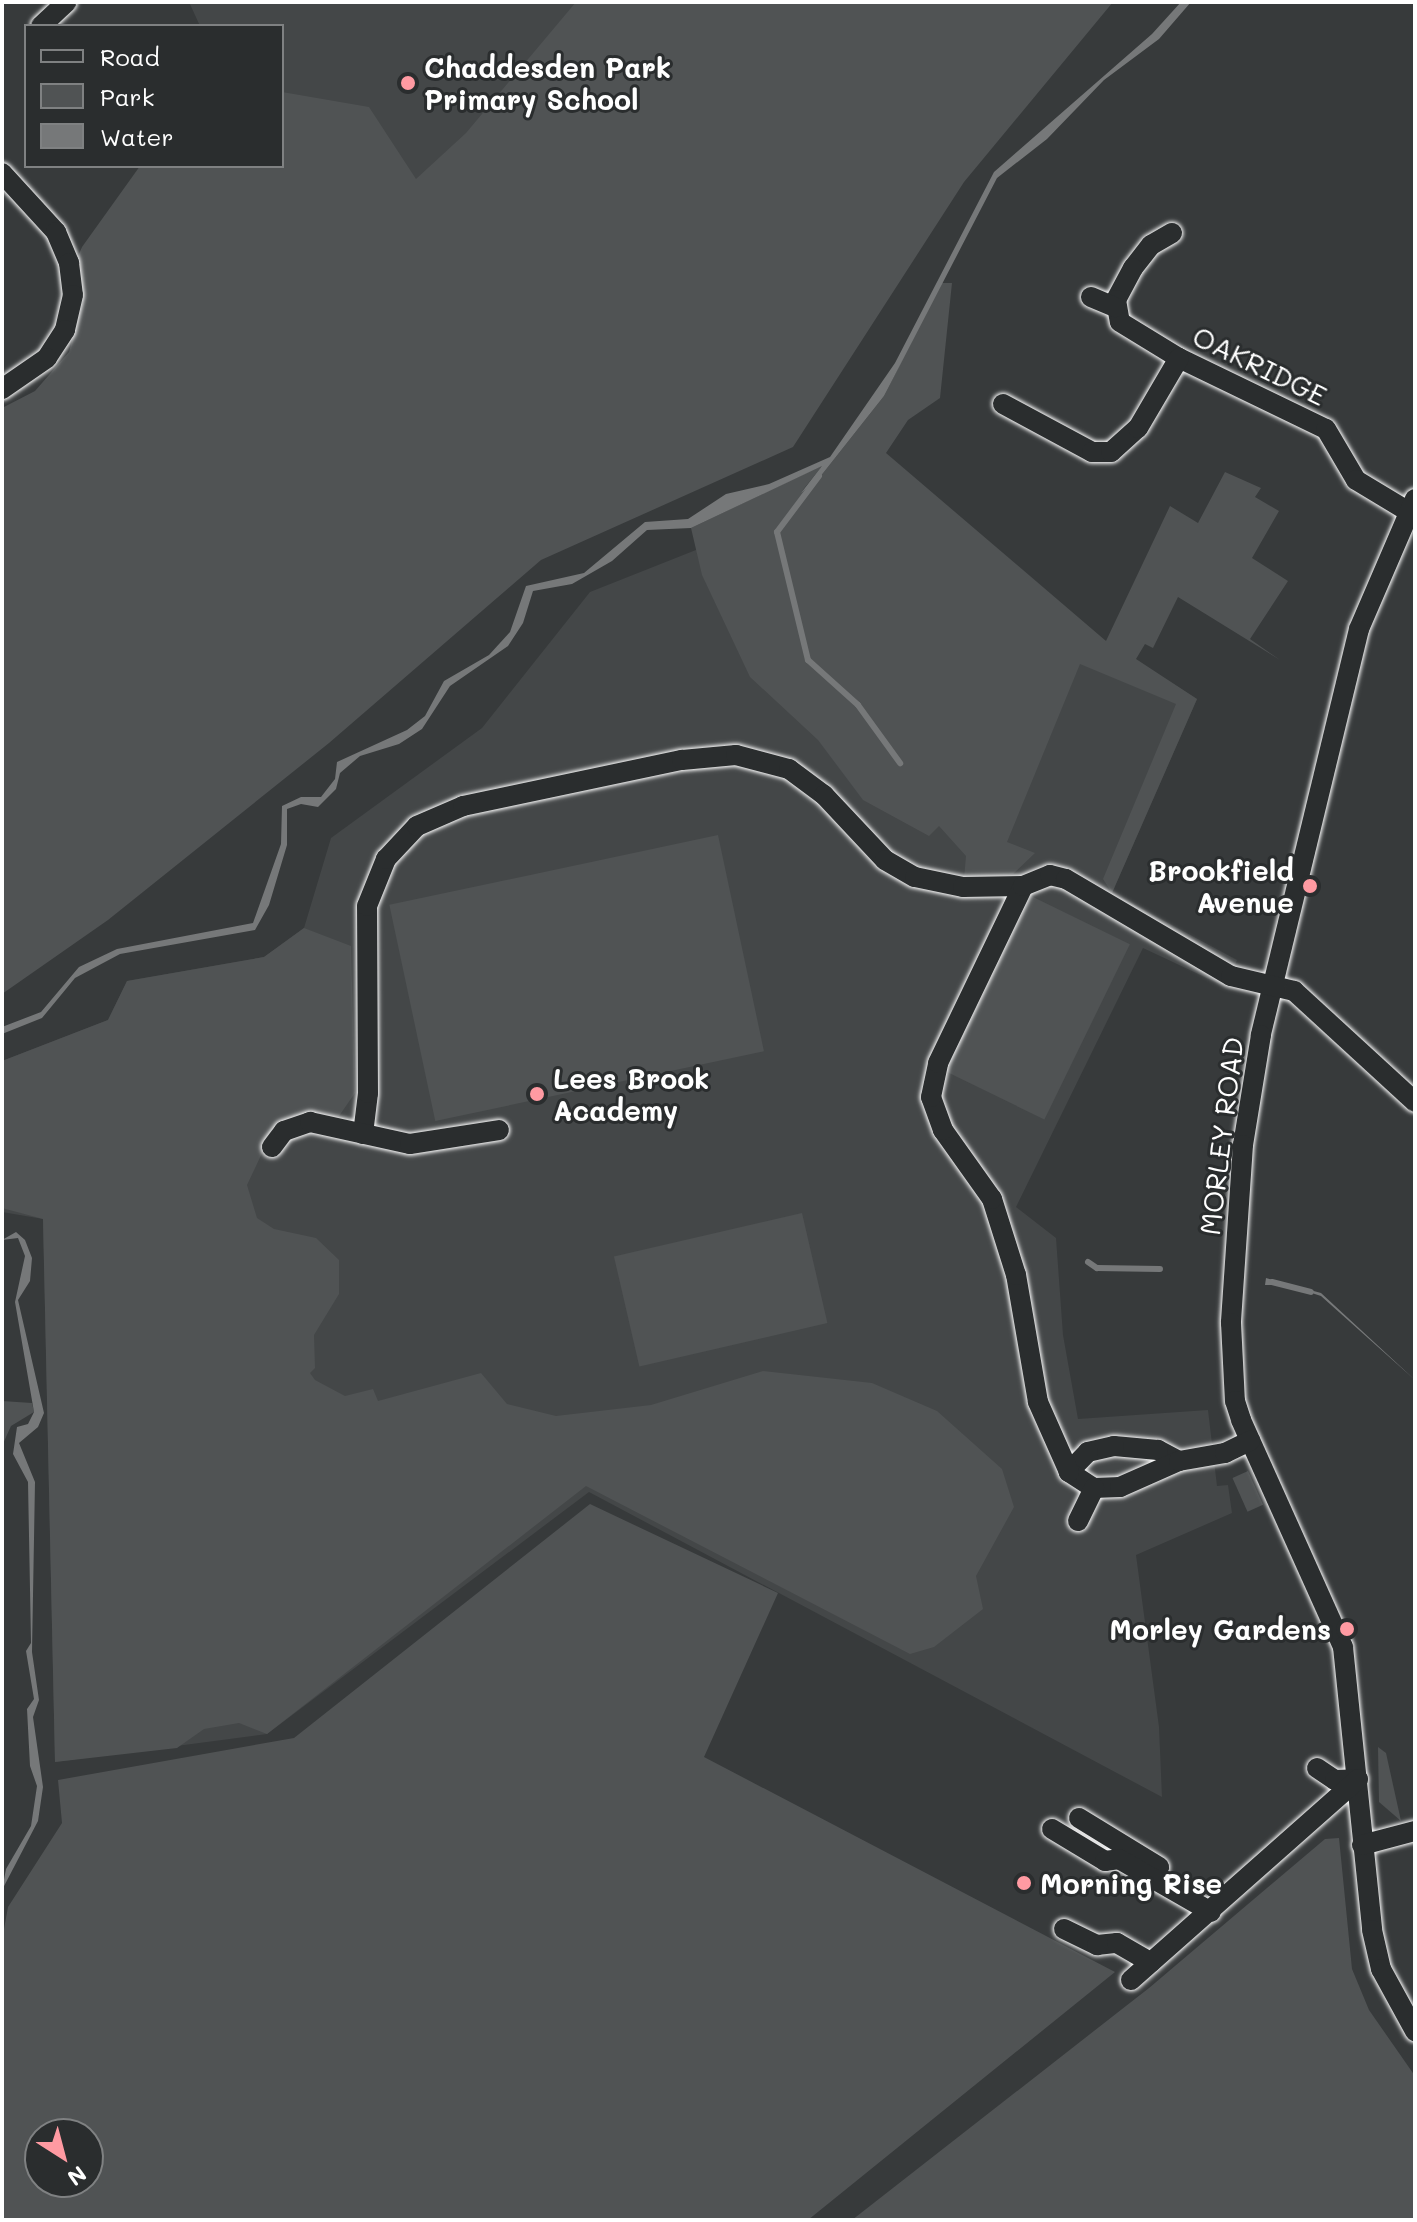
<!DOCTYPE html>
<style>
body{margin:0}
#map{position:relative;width:1417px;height:2222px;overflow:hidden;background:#373a3b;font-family:Mali,sans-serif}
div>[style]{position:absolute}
.built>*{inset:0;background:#444748}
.green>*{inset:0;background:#505354;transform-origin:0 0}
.water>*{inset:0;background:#767879}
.stream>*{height:6px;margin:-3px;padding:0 3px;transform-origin:3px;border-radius:3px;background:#767879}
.roads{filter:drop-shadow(0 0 2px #fff) drop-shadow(0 0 2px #fff)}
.minor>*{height:20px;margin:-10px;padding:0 10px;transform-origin:10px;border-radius:10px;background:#2a2d2e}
.dots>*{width:22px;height:22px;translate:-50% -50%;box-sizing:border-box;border:4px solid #2a2d2e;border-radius:50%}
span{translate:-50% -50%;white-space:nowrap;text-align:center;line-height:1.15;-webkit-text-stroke:6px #2a2d2e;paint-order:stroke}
.poi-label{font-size:28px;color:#fff;font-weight:700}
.left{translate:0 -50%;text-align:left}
.right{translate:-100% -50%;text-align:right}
.street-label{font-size:28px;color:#fff}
.frame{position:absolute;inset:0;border:4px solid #fff;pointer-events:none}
.legend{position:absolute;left:24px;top:24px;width:260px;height:144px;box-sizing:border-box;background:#2a2d2e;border:2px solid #7f8182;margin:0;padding:10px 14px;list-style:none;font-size:24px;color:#fff}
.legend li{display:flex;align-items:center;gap:16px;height:40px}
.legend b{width:40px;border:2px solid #7f8182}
.north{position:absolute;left:24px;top:2118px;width:80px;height:80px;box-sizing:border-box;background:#2a2d2e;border:2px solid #7f8182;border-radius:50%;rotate:144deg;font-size:22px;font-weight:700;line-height:32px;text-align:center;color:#fff}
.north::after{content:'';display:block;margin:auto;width:28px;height:36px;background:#ff9aa2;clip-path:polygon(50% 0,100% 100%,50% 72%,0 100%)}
</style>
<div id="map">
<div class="built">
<div style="clip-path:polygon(189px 2px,613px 2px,478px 140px,395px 196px,282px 161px,282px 26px,200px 26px)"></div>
<div style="clip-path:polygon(809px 505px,1106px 641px,1197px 699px,1112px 893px,1237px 960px,1226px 987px,1143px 948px,1016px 1207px,1056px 1238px,1063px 1335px,1078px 1419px,1208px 1410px,1217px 1486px,1228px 1485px,1232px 1513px,1136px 1555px,1159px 1727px,1162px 1797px,589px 1492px,267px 1734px,55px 1762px,43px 1219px,2px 1212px,2px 1061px,108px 1020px,127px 981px,264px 957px,304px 928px,331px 838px,482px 728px,590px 592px)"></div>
</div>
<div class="green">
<div style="clip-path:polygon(576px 2px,1113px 2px,964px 182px,793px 447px,541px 560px,329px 743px,108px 920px,2px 994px,2px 408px,35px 391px,69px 352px,83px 302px,77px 259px,82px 247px,140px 166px,282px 166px,282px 92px,369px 107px,416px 179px,466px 133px)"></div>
<div style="clip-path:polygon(941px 283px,952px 283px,940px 398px,908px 420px,886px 453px,1106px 641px,1170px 506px,1198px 523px,1225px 472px,1261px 488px,1255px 497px,1279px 511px,1252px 558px,1288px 581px,1250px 639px,1280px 660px,1178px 597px,1153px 648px,1145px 644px,1136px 659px,1197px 699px,1112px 893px,1103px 879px,1176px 704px,1080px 664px,1007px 842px,1035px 853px,1013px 874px,964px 879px,966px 856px,939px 826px,929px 836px,863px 800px,818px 740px,750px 677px,702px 575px,691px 528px,823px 465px,802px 491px,820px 477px,884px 396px)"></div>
<div style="left:718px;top:835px;width:221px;height:336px;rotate:78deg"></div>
<div style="left:1031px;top:896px;width:110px;height:195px;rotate:26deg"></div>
<div style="clip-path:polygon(304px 928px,351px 946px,355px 1093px,339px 1116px,263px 1151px,247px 1185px,257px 1218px,274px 1229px,316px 1238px,339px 1260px,339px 1294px,314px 1335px,315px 1368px,310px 1373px,315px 1380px,345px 1396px,373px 1389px,378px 1401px,481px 1373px,507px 1404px,556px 1416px,651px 1405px,763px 1371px,872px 1383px,937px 1411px,1002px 1469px,1014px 1507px,976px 1576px,983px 1609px,934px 1647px,910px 1654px,586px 1486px,267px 1734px,239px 1723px,204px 1729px,177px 1748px,55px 1762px,43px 1219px,2px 1208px,2px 1061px,108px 1020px,127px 981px,264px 957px)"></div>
<div style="left:802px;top:1213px;width:113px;height:193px;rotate:77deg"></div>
<div style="clip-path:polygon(2px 1401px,32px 1403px,34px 1412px,11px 1426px,2px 1446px)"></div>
<div style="left:1248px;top:1471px;width:37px;height:17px;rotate:66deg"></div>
<div style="clip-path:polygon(evenodd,590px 1504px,778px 1593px,704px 1757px,1115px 1972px,808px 2220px,2px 2220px,2px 1940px,8px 1907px,62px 1823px,58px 1780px,294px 1738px,590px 1504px,40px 2134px,88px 2134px,88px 2182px,40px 2182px,40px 2134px)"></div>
<div style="clip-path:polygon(1378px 1747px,1386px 1753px,1401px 1821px,1379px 1802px)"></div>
<div style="clip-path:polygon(1339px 1838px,1352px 1969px,1369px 2010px,1415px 2076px,1415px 2220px,852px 2220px,1149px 1988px,1325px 1839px)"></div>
</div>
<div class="water">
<div style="clip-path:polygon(1181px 2px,1191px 2px,1159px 39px,1104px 80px,1047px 139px,997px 178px,884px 396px,820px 477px,801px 493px,822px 466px,691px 528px,647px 530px,612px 561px,572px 584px,533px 591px,523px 623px,508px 646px,450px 686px,422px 729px,399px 744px,360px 756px,340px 773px,336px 789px,318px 807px,301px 804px,287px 809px,287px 845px,269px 905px,255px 930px,120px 954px,75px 978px,42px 1018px,2px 1034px,2px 1027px,41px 1012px,79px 967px,117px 949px,253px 923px,281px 844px,282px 806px,301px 797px,321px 797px,335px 779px,337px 762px,407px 730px,425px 716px,444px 681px,489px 655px,510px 632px,526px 586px,584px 573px,645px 522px,688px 519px,726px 494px,769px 484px,830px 457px,895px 363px,994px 172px,1152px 34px)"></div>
<div style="clip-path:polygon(16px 1232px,25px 1240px,32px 1258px,30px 1281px,18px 1300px,44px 1413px,38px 1427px,19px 1443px,35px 1482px,32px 1652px,39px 1700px,33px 1717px,43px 1787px,38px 1821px,2px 1890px,6px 1869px,31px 1826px,37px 1786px,30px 1766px,27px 1709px,34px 1699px,26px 1651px,31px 1643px,28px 1482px,13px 1454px,17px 1427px,28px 1424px,34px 1412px,15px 1302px,25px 1256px,18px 1238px,2px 1240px)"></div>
<div style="clip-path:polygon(1266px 1278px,1321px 1293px,1415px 1380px,1321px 1296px,1284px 1284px,1265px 1285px)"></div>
</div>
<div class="stream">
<div style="left:819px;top:476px;width:70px;rotate:126.9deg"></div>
<div style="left:777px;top:532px;width:132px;rotate:76.4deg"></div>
<div style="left:808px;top:660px;width:67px;rotate:42deg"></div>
<div style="left:858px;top:705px;width:72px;rotate:54.1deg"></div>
<div style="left:1088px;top:1262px;width:11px;rotate:34deg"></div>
<div style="left:1097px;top:1268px;width:63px;rotate:0.9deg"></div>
<div style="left:1272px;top:1282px;width:40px;rotate:14.4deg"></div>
</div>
<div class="roads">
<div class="minor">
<div style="left:41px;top:26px;width:35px;rotate:-43deg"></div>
<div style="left:2px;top:173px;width:80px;rotate:47.5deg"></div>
<div style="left:56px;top:232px;width:34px;rotate:67deg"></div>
<div style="left:69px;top:263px;width:32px;rotate:83deg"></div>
<div style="left:73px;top:295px;width:36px;rotate:103deg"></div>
<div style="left:65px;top:330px;width:33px;rotate:123deg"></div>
<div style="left:47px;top:358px;width:55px;rotate:145.4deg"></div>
<div style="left:1172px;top:233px;width:24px;rotate:150deg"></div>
<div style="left:1151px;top:245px;width:29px;rotate:128deg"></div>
<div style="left:1133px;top:268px;width:36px;rotate:118deg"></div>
<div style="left:1116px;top:300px;width:22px;rotate:80deg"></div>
<div style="left:1120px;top:322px;width:69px;rotate:31.4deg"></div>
<div style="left:1179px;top:358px;width:163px;rotate:25.8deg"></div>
<div style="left:1326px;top:429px;width:59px;rotate:59.5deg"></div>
<div style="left:1356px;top:480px;width:62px;rotate:31.1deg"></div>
<div style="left:1091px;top:297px;width:26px;rotate:23deg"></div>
<div style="left:1003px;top:404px;width:101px;rotate:28.3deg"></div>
<div style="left:1092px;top:452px;width:19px"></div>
<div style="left:1111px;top:452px;width:36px;rotate:-42deg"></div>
<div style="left:1138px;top:428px;width:81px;rotate:-59.6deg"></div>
<div style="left:1415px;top:499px;width:142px;rotate:113.3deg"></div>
<div style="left:1359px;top:629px;width:418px;rotate:103.6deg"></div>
<div style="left:1261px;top:1035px;width:111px;rotate:99.3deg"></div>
<div style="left:1243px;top:1145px;width:178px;rotate:93.9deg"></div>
<div style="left:1231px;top:1323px;width:78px;rotate:87.1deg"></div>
<div style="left:1235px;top:1401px;width:20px;rotate:72deg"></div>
<div style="left:1241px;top:1420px;width:249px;rotate:65.8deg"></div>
<div style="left:1343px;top:1647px;width:284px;rotate:84.1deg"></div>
<div style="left:1372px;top:1930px;width:40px;rotate:77deg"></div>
<div style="left:1381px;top:1969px;width:71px;rotate:61.3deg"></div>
<div style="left:363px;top:1134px;width:41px;rotate:-83deg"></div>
<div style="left:368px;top:1093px;width:187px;rotate:-90.3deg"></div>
<div style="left:367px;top:906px;width:51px;rotate:-68deg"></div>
<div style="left:386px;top:859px;width:45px;rotate:-46.8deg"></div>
<div style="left:417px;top:826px;width:50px;rotate:-23.5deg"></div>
<div style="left:463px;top:806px;width:224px;rotate:-11.9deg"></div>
<div style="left:682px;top:760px;width:54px;rotate:-5.3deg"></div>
<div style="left:736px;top:755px;width:55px;rotate:14.8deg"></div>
<div style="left:789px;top:769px;width:44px;rotate:36.6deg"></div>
<div style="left:824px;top:795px;width:89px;rotate:46.8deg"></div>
<div style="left:885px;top:860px;width:34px;rotate:30deg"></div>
<div style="left:915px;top:877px;width:49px;rotate:11.8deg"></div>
<div style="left:963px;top:887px;width:60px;rotate:-1deg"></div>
<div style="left:272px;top:1147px;width:20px;rotate:-53deg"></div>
<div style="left:284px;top:1131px;width:28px;rotate:-19deg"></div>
<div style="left:310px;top:1122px;width:102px;rotate:12.4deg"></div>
<div style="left:410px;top:1144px;width:90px;rotate:-8.9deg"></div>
<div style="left:1179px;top:1461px;width:24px;rotate:-152deg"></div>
<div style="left:1158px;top:1450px;width:44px;rotate:-174.8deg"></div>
<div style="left:1114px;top:1446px;width:27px;rotate:167deg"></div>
<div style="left:1088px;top:1452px;width:28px;rotate:134deg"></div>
<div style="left:1069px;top:1472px;width:30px;rotate:33deg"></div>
<div style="left:1094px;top:1488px;width:26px;rotate:-2deg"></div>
<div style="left:1120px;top:1487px;width:64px;rotate:-23.8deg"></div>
<div style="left:1179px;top:1461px;width:47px;rotate:-9.9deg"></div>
<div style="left:1225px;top:1453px;width:28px;rotate:-26deg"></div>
<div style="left:1069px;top:1472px;width:77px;rotate:-113.9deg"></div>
<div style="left:1038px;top:1402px;width:129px;rotate:-99.8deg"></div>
<div style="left:1016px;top:1275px;width:80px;rotate:-107.5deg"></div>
<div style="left:992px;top:1199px;width:85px;rotate:-125.4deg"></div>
<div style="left:943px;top:1130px;width:35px;rotate:-110deg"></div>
<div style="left:931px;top:1097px;width:35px;rotate:-78deg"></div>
<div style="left:938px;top:1063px;width:196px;rotate:-64.3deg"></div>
<div style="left:1023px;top:886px;width:29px;rotate:-22deg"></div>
<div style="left:1050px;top:875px;width:16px;rotate:14deg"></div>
<div style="left:1066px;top:879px;width:191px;rotate:30.5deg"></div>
<div style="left:1231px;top:976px;width:65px;rotate:13.4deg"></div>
<div style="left:1294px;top:991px;width:164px;rotate:42.5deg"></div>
<div style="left:1078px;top:1521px;width:37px;rotate:-64deg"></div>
<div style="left:1317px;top:1768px;width:22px;rotate:34deg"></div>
<div style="left:1335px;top:1780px;width:23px;rotate:-2deg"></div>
<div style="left:1079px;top:1818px;width:94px;rotate:31.5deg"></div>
<div style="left:1052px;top:1829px;width:62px;rotate:31.1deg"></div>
<div style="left:1105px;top:1861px;width:14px;rotate:-8deg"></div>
<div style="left:1119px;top:1859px;width:106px;rotate:29.9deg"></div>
<div style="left:1362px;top:1845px;width:55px;rotate:-14.8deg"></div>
<div style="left:1064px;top:1929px;width:37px;rotate:26deg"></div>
<div style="left:1097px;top:1945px;width:20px;rotate:-6deg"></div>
<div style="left:1117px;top:1943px;width:39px;rotate:30deg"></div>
<div style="left:1131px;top:1980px;width:303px;rotate:-41.5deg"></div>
</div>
</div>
<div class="dots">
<div style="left:408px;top:83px;background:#ff9aa2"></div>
<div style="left:1310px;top:886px;background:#ff9aa2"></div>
<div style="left:537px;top:1094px;background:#ff9aa2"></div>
<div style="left:1347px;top:1629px;background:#ff9aa2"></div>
<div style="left:1024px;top:1883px;background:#ff9aa2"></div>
</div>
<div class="poi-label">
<span class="left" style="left:424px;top:83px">Chaddesden Park<br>Primary School</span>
<span class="right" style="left:1294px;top:886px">Brookfield<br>Avenue</span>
<span class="left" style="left:553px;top:1094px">Lees Brook<br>Academy</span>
<span class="right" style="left:1331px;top:1629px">Morley Gardens</span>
<span class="left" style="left:1040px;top:1883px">Morning Rise</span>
</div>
<div class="street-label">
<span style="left:1260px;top:365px;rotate:26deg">OAKRIDGE</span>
<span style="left:1221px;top:1136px;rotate:-83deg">MORLEY ROAD</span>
</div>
<div class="frame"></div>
<ul class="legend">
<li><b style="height:10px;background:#2a2d2e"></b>Road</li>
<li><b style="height:22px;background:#505354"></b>Park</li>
<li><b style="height:22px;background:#767879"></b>Water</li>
</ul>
<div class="north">N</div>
</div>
